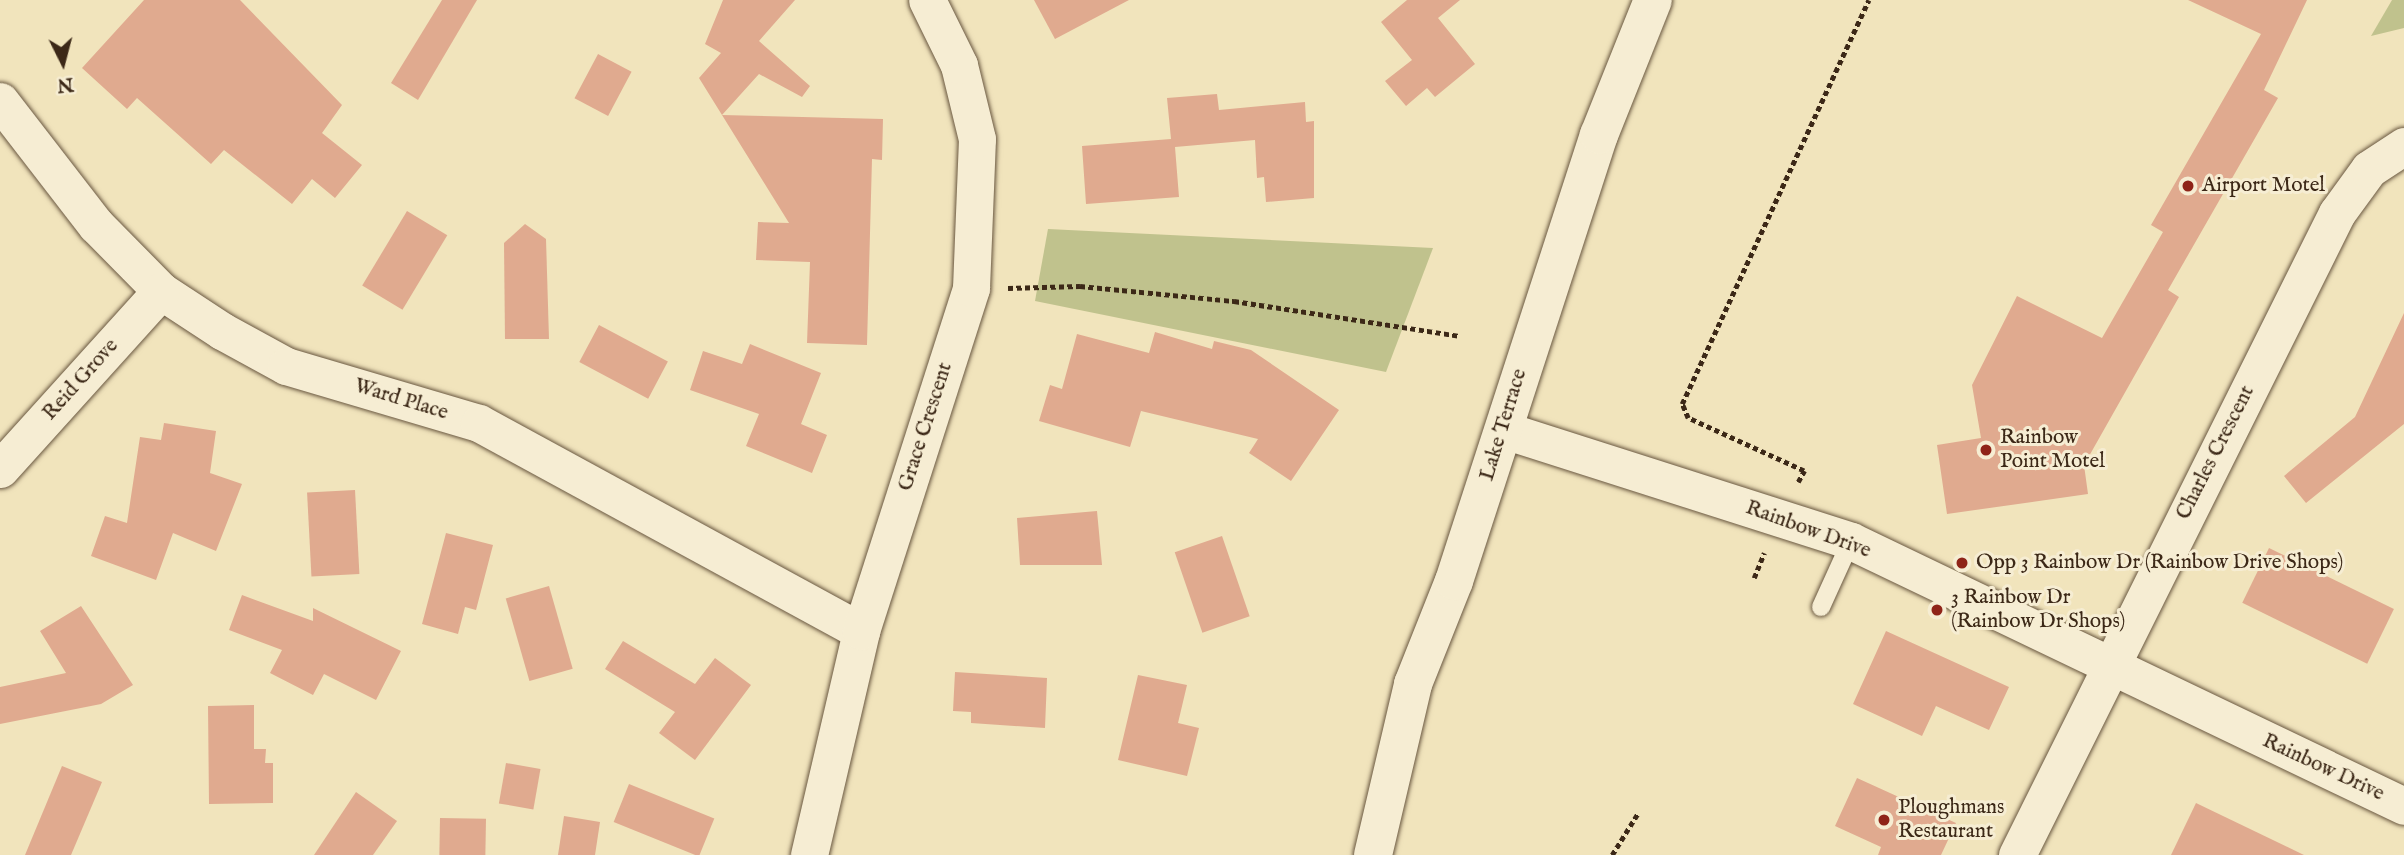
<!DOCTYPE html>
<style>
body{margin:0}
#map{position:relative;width:2404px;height:855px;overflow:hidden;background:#f1e4bc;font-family:"IM FELL English",serif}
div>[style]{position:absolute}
.green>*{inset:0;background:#c0c28d}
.building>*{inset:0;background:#e0aa8f;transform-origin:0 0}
.path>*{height:4.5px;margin-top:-2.25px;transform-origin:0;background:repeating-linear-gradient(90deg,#3c2817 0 5px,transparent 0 8.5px)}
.roads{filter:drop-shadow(0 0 2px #695740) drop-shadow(0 0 2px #695740)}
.service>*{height:18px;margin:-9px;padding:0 9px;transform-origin:9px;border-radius:9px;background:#f6edd3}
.minor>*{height:37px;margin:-18.5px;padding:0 18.5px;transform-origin:18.5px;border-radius:18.5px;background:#f6edd3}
.secondary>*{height:38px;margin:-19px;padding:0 19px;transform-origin:19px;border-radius:19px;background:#f6edd3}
.dots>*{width:19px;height:19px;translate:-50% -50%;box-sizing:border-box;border:4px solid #f6edd3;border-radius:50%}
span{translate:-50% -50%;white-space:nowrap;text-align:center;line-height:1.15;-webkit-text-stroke:6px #f6edd3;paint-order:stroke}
.poi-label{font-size:21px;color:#3c2817}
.left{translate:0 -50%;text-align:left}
.street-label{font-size:21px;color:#3c2817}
.north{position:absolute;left:28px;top:28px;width:70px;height:70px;-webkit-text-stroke:5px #f6edd3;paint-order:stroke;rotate:174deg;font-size:19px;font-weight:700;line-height:28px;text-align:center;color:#3c2817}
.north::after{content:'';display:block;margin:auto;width:24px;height:32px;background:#3c2817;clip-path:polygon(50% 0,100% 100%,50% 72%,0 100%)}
</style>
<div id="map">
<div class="green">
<div style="clip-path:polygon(2392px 0,2404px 0,2404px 28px,2371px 36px)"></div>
<div style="clip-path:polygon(1048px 229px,1433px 248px,1386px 372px,1035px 301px)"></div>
</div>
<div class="building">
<div style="clip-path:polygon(144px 0,240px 0,342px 105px,322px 133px,362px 165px,335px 198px,312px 179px,292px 204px,224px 150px,211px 164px,137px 98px,127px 109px,82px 68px)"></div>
<div style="clip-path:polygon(442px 0,477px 0,418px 100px,391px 83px)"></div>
<div style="clip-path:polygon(723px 0,795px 0,759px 41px,810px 86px,802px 97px,759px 74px,722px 115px,699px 78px,721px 53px,705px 44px)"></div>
<div style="clip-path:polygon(1034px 0,1129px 0,1055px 39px)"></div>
<div style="clip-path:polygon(1407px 0,1460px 0,1438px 18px,1475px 64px,1435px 97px,1427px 88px,1406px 106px,1385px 81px,1412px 60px,1381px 22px)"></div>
<div style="clip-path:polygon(2188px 0,2307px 0,2264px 90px,2278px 98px,2168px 290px,2179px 297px,2084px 465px,2088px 494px,1947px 514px,1937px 445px,1981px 438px,1972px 385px,2017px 296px,2102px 338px,2163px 232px,2151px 225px,2261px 34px)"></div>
<div style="left:598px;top:54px;width:38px;height:50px;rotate:28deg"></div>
<div style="clip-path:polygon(1217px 94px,1219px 110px,1305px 102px,1306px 122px,1314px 121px,1314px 198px,1266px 202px,1264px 177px,1257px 178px,1255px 140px,1175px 147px,1179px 197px,1086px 204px,1082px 146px,1171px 139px,1167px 98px)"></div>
<div style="clip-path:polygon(722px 115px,883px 119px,882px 160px,872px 159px,867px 345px,807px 343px,810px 262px,756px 260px,758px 222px,789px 223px)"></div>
<div style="left:407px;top:211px;width:47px;height:87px;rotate:31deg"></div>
<div style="clip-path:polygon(525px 224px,546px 239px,549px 339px,505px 339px,504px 243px)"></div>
<div style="clip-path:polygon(2404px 313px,2404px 424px,2306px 503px,2284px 476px,2355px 417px)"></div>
<div style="left:599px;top:325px;width:78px;height:42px;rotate:28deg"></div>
<div style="clip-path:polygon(1155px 332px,1212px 349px,1214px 341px,1251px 350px,1339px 410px,1291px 481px,1249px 453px,1258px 439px,1141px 411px,1130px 447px,1039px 421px,1050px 385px,1062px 389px,1077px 334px,1149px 353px)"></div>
<div style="clip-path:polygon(750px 344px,821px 373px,801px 424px,827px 435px,812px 473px,746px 446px,759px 414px,690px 390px,703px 351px,742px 364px)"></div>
<div style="clip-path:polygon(164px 423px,216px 431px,210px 473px,242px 484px,216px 551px,173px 533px,156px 580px,91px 556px,105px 516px,127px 523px,140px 437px,161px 440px)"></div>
<div style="left:355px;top:490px;width:84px;height:48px;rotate:87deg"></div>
<div style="clip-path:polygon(1097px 511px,1102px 565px,1020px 565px,1017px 518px)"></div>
<div style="clip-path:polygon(446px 533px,493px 545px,476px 610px,465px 607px,458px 634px,422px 624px)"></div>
<div style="left:1222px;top:536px;width:85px;height:50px;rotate:71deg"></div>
<div style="left:2269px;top:548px;width:139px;height:61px;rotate:26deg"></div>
<div style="left:549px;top:586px;width:86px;height:45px;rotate:74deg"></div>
<div style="clip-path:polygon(242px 595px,313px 621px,313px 608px,401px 651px,376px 700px,324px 674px,313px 695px,270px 673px,282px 650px,229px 630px)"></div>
<div style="clip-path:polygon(81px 606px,133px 685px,101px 704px,0 724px,0 687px,66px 673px,40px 631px)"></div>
<div style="clip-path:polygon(1886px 631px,2009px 687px,1989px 730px,1936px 706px,1922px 736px,1853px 704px)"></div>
<div style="clip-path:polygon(623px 641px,695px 684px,715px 658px,751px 685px,695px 760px,659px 733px,675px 712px,605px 669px)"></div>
<div style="clip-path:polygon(955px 672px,1047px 678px,1045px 728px,971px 723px,971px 712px,953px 711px)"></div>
<div style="clip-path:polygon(1138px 675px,1187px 685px,1178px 723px,1199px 728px,1187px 776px,1118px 760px)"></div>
<div style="clip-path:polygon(254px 705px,254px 749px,266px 749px,265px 763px,273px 763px,273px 803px,209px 804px,208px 706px)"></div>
<div style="left:506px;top:763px;width:35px;height:41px;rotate:10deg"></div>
<div style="clip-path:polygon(62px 766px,102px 782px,71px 855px,25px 855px)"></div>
<div style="clip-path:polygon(1857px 778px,1956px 823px,1941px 855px,1878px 855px,1881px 847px,1835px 826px)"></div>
<div style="left:629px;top:784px;width:92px;height:41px;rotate:22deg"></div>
<div style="clip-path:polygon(356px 792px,397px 821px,373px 855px,314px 855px)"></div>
<div style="clip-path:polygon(2196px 803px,2304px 855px,2171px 855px)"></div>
<div style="clip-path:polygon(564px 816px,600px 822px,595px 855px,558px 855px)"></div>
<div style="left:440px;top:818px;width:46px;height:37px;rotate:1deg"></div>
</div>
<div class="path">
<div style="left:1008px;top:288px;width:72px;rotate:-1.6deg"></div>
<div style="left:1080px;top:286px;width:155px;rotate:5.6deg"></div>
<div style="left:1234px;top:301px;width:228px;rotate:8.8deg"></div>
<div style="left:1798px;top:482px;width:13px;rotate:-61deg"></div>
<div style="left:1804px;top:471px;width:128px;rotate:-155.4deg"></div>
<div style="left:1688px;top:418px;width:15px;rotate:-113deg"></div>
<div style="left:1682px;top:404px;width:445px;rotate:-65.2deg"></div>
<div style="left:1754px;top:578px;width:27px;rotate:-68deg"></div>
<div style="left:1612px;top:855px;width:49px;rotate:-58.2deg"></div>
</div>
<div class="roads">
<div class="service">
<div style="left:1821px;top:607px;width:72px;rotate:-65.6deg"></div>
</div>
<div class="minor">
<div style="left:0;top:101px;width:157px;rotate:52.3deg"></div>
<div style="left:96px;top:225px;width:93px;rotate:45.4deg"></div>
<div style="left:161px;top:291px;width:73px;rotate:33.3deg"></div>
<div style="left:222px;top:331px;width:73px;rotate:28.7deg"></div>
<div style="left:286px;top:366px;width:201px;rotate:16.5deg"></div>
<div style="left:479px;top:423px;width:435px;rotate:28.6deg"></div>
<div style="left:1504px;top:430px;width:364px;rotate:17.7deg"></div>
<div style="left:1851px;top:541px;width:613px;rotate:25.6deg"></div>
<div style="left:0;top:469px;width:240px;rotate:-47.9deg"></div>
<div style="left:809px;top:855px;width:230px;rotate:-76.9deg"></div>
<div style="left:861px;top:631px;width:360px;rotate:-72.2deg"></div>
<div style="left:971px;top:288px;width:149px;rotate:-87.7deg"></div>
<div style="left:977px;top:139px;width:76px;rotate:-103.7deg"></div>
<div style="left:959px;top:65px;width:72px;rotate:-116.2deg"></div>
<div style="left:2017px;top:855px;width:717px;rotate:-63.51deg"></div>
<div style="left:2337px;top:213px;width:54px;rotate:-54deg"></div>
<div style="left:2369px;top:169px;width:42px;rotate:-33.3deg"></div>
</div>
<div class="secondary">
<div style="left:1373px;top:855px;width:176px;rotate:-76.8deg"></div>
<div style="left:1413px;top:684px;width:111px;rotate:-68.3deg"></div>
<div style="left:1454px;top:581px;width:469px;rotate:-72deg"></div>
<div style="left:1599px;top:135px;width:145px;rotate:-68.2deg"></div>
</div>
</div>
<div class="dots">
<div style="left:2188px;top:186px;background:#8f2418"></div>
<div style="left:1986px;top:450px;background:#8f2418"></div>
<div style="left:1962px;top:563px;background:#8f2418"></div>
<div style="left:1937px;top:610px;background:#8f2418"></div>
<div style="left:1884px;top:820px;background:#8f2418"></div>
</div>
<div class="poi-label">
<span class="left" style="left:2202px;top:186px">Airport Motel</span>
<span class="left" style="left:2000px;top:450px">Rainbow<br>Point Motel</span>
<span class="left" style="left:1976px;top:563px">Opp 3 Rainbow Dr (Rainbow Drive Shops)</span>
<span class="left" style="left:1951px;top:610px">3 Rainbow Dr<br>(Rainbow Dr Shops)</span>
<span class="left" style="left:1898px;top:820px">Ploughmans<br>Restaurant</span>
</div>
<div class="street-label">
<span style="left:81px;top:380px;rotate:-48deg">Reid Grove</span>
<span style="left:401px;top:400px;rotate:17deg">Ward Place</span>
<span style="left:1504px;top:425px;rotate:-73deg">Lake Terrace</span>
<span style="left:926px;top:427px;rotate:-72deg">Grace Crescent</span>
<span style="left:2216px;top:453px;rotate:-63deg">Charles Crescent</span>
<span style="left:1808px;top:530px;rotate:20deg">Rainbow Drive</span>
<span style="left:2323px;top:768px;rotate:25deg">Rainbow Drive</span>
</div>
<div class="north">N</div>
</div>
